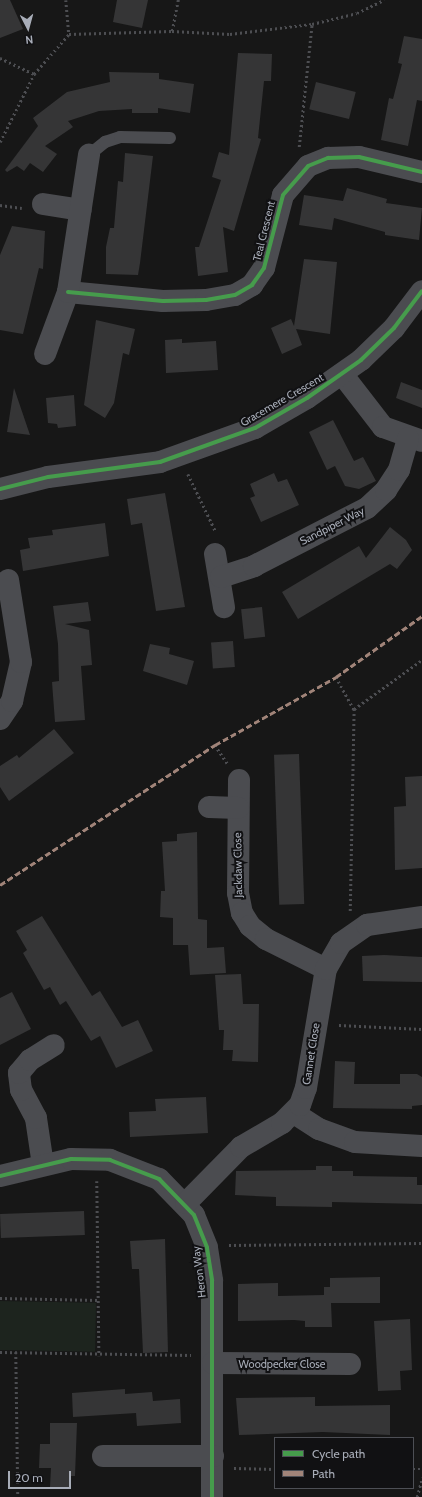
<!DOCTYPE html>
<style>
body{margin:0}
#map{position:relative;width:422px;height:1497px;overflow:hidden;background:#171717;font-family:Cabin,sans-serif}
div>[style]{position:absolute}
.green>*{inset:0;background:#1d241e;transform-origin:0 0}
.building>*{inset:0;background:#353536;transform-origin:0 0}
.path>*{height:2.5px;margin-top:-1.25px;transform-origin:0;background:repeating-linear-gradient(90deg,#4d4e52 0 2px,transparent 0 5px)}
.service>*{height:12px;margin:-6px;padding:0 6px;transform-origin:6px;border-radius:6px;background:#4b4c50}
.minor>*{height:22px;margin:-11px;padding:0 11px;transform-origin:11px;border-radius:11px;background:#4b4c50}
.quiet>*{height:3px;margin-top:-1.5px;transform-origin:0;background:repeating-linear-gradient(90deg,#a18479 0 6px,transparent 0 9px)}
.cycleway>*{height:4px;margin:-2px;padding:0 2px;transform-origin:2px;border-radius:2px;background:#469c4c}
span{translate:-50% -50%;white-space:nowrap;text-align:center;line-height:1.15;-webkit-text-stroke:4px #111113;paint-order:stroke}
.street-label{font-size:11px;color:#a8adb8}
.legend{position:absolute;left:274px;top:1437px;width:140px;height:52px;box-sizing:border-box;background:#111113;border:1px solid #4d4f55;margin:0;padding:5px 7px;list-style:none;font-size:12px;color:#a8adb8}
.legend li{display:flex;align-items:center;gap:8px;height:20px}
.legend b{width:20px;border:1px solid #4d4f55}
.north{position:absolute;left:8px;top:8px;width:40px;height:40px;-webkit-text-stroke:3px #111113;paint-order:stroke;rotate:174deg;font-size:11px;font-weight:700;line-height:16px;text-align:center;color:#a8adb8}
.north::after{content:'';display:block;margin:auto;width:14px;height:18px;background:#a8adb8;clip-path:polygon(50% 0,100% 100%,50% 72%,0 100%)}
.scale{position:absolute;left:8px;top:1471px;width:63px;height:18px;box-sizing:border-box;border:2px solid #a8adb8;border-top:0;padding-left:5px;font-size:12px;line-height:14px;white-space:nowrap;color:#a8adb8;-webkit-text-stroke:3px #111113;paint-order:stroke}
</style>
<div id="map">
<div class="green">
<div style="left:0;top:1301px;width:96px;height:49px;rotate:1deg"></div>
</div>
<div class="building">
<div style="clip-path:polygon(0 0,10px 0,23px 29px,0 38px)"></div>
<div style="clip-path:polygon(117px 0,148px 0,142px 28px,113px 22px)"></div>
<div style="clip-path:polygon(404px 36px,422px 39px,422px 101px,417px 100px,408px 146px,381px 140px,389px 98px,393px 99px,402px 64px,398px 63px)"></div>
<div style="clip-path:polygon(238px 53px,272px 54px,271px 81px,264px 81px,258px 138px,261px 139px,234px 231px,223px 227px,228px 272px,198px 276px,195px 247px,199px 247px,221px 180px,212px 177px,219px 152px,229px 155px)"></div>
<div style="clip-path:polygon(109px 72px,159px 73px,159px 79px,194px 84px,190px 113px,158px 108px,158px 113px,132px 113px,132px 109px,99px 111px,68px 121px,73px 127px,45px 146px,57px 154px,43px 172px,30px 163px,24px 171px,17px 166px,7px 172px,5px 170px,38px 126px,33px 118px,67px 92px,110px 82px)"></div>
<div style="left:316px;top:82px;width:41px;height:28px;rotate:14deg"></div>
<div style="clip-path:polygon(125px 153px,153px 156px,140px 263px,138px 275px,106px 274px,106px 247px,110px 228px,114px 228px,118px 181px,123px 182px)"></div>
<div style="clip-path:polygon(347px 188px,387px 199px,386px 203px,422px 208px,419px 240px,385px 235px,385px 232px,334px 218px,332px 230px,299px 225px,304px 195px,343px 201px)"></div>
<div style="clip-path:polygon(12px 226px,45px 231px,43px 269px,39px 268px,23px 334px,0 330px,0 255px)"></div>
<div style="clip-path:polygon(304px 259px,337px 262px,330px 334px,296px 329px,302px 345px,282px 354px,271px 328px,291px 319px,294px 326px)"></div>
<div style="clip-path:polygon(96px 320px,135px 329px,129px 355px,123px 353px,114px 403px,105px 418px,84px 405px)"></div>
<div style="clip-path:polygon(182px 339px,182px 343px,216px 341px,218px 370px,166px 373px,165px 340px)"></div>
<div style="clip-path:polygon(401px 382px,422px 390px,422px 408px,396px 398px)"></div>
<div style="clip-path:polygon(14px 388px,30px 435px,7px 432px)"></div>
<div style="clip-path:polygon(74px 395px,76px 426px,58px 428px,57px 424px,48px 423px,46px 398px)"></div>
<div style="clip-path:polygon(333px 420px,354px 461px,363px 457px,376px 481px,359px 489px,345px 486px,335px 466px,327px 470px,309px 432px)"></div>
<div style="clip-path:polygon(274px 473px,278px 482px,287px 479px,299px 505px,261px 522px,250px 498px,255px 496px,250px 484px)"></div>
<div style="clip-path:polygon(165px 493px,185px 607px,156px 611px,142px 523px,131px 525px,127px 499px)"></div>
<div style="clip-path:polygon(105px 523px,109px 556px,23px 571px,20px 550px,30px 548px,28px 538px,53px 535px,52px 530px)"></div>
<div style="clip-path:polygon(390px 527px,406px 540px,412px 550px,397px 569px,390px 564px,298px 619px,282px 592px,359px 546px,366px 558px)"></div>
<div style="clip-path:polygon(88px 602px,91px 621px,65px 624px,89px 630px,92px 665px,81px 666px,85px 720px,55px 722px,52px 682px,59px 681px,58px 644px,53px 606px)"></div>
<div style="left:262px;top:607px;width:30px;height:21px;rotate:84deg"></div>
<div style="left:233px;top:641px;width:26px;height:22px;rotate:86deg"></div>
<div style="clip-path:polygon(150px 644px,170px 648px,169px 654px,194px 661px,187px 685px,143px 671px)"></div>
<div style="clip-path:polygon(54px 729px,74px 753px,9px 801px,0 787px,0 766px,17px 755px,19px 758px)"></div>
<div style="left:299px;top:754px;width:150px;height:25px;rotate:88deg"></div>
<div style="clip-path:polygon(422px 776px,422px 868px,395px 870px,394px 807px,406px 806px,405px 777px)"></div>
<div style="clip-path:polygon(197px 832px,198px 919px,207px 920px,207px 948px,224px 947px,226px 973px,190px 975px,188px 945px,173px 945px,173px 918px,160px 917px,161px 891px,165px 891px,162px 842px,177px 841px,177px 834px)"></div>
<div style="clip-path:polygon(42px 916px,92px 996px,100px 991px,122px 1027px,138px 1020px,153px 1051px,116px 1068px,100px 1036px,91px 1041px,66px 1001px,60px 1005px,50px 987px,44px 990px,23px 953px,27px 950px,16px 931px)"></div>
<div style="clip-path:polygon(384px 955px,422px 957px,422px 982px,363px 981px,362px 956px)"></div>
<div style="clip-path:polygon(241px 974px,243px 1004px,259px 1004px,258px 1062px,232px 1061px,233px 1050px,223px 1050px,224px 1030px,219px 1030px,215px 975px)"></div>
<div style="clip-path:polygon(12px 992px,31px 1029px,0 1045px,0 998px)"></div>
<div style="clip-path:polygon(335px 1061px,355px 1062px,354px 1084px,400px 1084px,400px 1074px,417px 1074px,422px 1077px,422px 1105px,412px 1106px,412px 1109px,333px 1108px)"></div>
<div style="clip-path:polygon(206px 1097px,208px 1133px,130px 1137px,129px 1112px,156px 1111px,155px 1099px)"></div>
<div style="clip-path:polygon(316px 1166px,332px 1166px,332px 1171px,353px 1171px,353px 1176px,417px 1177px,417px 1185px,422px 1185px,422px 1204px,332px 1202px,332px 1207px,276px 1206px,276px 1197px,235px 1195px,236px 1171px,316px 1170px)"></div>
<div style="left:84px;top:1211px;width:24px;height:84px;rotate:88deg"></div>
<div style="clip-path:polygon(165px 1239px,168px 1352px,143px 1353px,139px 1269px,132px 1269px,130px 1241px)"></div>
<div style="clip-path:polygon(380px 1277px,380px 1303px,331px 1303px,332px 1327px,305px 1327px,305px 1321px,294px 1320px,238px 1321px,238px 1284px,278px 1283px,278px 1296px,324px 1295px,324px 1287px,330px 1287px,330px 1278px)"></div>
<div style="clip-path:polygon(410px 1319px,412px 1370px,400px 1371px,401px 1390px,378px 1391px,374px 1321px)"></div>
<div style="clip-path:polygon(125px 1389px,125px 1394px,152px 1392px,153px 1401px,180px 1399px,181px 1423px,137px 1426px,136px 1413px,73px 1417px,72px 1393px)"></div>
<div style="clip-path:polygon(315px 1397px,315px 1406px,390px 1405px,390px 1435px,323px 1432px,239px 1435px,236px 1398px)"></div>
<div style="clip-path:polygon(50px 1423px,77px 1423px,75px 1476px,70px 1476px,70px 1487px,50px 1487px,51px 1468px,39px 1468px,40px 1444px,50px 1444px)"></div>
</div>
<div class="path">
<div style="left:66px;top:0;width:34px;rotate:85deg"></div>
<div style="left:172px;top:31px;width:32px;rotate:-79deg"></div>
<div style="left:0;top:58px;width:38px;rotate:25deg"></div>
<div style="left:0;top:142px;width:76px;rotate:-63.4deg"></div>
<div style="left:34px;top:74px;width:53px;rotate:-48.8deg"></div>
<div style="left:69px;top:34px;width:103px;rotate:-1.7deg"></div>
<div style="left:172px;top:31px;width:58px;rotate:3deg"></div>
<div style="left:230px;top:34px;width:83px;rotate:-7deg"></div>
<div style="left:312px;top:24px;width:46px;rotate:-13.7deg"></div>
<div style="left:357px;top:13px;width:30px;rotate:-26deg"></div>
<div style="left:299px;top:147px;width:124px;rotate:-84deg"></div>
<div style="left:0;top:205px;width:22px;rotate:8deg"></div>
<div style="left:188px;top:474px;width:64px;rotate:64.2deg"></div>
<div style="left:336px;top:677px;width:37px;rotate:61deg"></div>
<div style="left:215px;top:745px;width:22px;rotate:56deg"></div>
<div style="left:350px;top:911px;width:202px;rotate:-88.9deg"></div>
<div style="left:354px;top:709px;width:84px;rotate:-35.8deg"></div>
<div style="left:339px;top:1025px;width:83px;rotate:2.8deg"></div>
<div style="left:97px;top:1181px;width:175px;rotate:89.3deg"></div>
<div style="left:229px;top:1245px;width:193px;rotate:-0.6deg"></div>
<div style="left:0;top:1298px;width:99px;rotate:1.2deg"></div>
<div style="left:0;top:1352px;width:191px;rotate:0.9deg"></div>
<div style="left:16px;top:1352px;width:145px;rotate:89.2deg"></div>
<div style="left:234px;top:1468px;width:41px;rotate:1.4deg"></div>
<div style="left:413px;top:1469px;width:9px"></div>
<div style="left:417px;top:1497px;width:20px;rotate:-75deg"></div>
</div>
<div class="service">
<div style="left:89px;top:155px;width:21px;rotate:-39deg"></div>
<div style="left:105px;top:142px;width:16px;rotate:-18deg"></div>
<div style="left:120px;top:137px;width:50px;rotate:1.1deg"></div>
</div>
<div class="minor">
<div style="left:43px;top:204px;width:38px;rotate:9deg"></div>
<div style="left:68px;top:292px;width:95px;rotate:5.4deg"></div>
<div style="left:163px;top:301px;width:43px;rotate:-1.3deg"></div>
<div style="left:206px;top:300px;width:29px;rotate:-10deg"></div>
<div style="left:235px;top:295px;width:20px;rotate:-30deg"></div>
<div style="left:252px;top:285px;width:21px;rotate:-55deg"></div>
<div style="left:264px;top:268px;width:75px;rotate:-75.4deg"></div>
<div style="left:283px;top:195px;width:38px;rotate:-49deg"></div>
<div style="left:308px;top:166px;width:22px;rotate:-22deg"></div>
<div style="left:328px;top:158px;width:31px;rotate:-2deg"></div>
<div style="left:359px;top:157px;width:65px;rotate:13.4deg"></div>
<div style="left:45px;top:354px;width:66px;rotate:-69.6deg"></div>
<div style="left:68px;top:292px;width:139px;rotate:-81.3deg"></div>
<div style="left:342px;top:374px;width:67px;rotate:52.3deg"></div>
<div style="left:383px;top:427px;width:41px;rotate:19.7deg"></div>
<div style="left:0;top:489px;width:49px;rotate:-14deg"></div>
<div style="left:48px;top:477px;width:113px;rotate:-7.6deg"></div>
<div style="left:160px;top:462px;width:101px;rotate:-19.7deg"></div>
<div style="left:255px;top:428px;width:60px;rotate:-30deg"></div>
<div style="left:307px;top:398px;width:66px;rotate:-35.1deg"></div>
<div style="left:361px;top:360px;width:46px;rotate:-44.1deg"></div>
<div style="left:394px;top:328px;width:46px;rotate:-52.9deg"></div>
<div style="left:215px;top:554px;width:54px;rotate:80.4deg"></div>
<div style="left:221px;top:577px;width:35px;rotate:-18deg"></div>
<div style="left:254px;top:566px;width:127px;rotate:-27.2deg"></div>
<div style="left:367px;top:508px;width:26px;rotate:-43deg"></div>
<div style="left:386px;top:490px;width:24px;rotate:-57deg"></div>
<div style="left:399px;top:470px;width:33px;rotate:-74deg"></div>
<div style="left:0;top:719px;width:22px;rotate:-56deg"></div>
<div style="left:12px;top:701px;width:40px;rotate:-77deg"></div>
<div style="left:21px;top:662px;width:83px;rotate:-99deg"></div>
<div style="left:239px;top:780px;width:113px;rotate:90.5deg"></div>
<div style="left:238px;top:893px;width:20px;rotate:79deg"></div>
<div style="left:242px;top:913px;width:15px;rotate:58deg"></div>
<div style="left:250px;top:926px;width:21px;rotate:39deg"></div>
<div style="left:266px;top:939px;width:67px;rotate:26.6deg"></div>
<div style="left:209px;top:807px;width:29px;rotate:2deg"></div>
<div style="left:294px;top:1113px;width:30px;rotate:33deg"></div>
<div style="left:319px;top:1129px;width:38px;rotate:20deg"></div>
<div style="left:355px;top:1142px;width:67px;rotate:3.4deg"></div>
<div style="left:43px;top:1165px;width:48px;rotate:-98.5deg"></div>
<div style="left:36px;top:1118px;width:32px;rotate:-118deg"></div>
<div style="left:21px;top:1090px;width:17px;rotate:-97deg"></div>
<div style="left:19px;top:1073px;width:17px;rotate:-50deg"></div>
<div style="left:30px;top:1060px;width:28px;rotate:-32deg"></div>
<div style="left:0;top:1176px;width:73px;rotate:-13.5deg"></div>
<div style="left:71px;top:1159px;width:39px;rotate:1deg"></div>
<div style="left:110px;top:1160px;width:53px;rotate:21.2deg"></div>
<div style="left:159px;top:1179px;width:50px;rotate:45.8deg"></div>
<div style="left:194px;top:1215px;width:35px;rotate:68deg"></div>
<div style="left:207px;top:1248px;width:33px;rotate:81deg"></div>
<div style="left:212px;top:1281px;width:216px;rotate:90deg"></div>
<div style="left:186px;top:1203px;width:78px;rotate:-45.5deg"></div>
<div style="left:241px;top:1147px;width:48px;rotate:-30.3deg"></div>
<div style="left:282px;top:1123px;width:25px;rotate:-45deg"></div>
<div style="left:300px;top:1105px;width:18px;rotate:-71deg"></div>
<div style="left:306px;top:1088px;width:121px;rotate:-80.5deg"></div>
<div style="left:326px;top:969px;width:30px;rotate:-60deg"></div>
<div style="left:341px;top:943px;width:32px;rotate:-35deg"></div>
<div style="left:367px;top:925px;width:56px;rotate:-8.3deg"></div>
<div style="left:213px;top:1363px;width:137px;rotate:0.4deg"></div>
<div style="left:103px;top:1456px;width:110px"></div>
</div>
<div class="quiet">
<div style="left:0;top:885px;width:257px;rotate:-33.1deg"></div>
<div style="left:215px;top:745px;width:139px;rotate:-29.3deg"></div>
<div style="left:336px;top:677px;width:105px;rotate:-35.3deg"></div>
</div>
<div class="cycleway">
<div style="left:68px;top:292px;width:95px;rotate:5.4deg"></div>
<div style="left:163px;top:301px;width:43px;rotate:-1.3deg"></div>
<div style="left:206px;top:300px;width:29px;rotate:-10deg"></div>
<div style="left:235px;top:295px;width:20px;rotate:-30deg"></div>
<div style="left:252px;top:285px;width:21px;rotate:-55deg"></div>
<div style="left:264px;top:268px;width:75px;rotate:-75.4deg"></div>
<div style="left:283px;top:195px;width:38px;rotate:-49deg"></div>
<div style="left:308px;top:166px;width:22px;rotate:-22deg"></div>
<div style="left:328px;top:158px;width:31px;rotate:-2deg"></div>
<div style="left:359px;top:157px;width:65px;rotate:13.4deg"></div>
<div style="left:0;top:489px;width:49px;rotate:-14deg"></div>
<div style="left:48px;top:477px;width:113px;rotate:-7.6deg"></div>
<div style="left:160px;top:462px;width:101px;rotate:-19.7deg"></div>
<div style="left:255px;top:428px;width:60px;rotate:-30deg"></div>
<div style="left:307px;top:398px;width:66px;rotate:-35.1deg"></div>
<div style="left:361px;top:360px;width:46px;rotate:-44.1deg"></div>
<div style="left:394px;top:328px;width:46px;rotate:-52.9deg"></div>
<div style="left:0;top:1176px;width:73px;rotate:-13.5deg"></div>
<div style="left:71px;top:1159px;width:39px;rotate:1deg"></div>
<div style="left:110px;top:1160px;width:53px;rotate:21.2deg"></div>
<div style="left:159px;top:1179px;width:50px;rotate:45.8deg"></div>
<div style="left:194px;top:1215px;width:35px;rotate:68deg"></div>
<div style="left:207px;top:1248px;width:33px;rotate:81deg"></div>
<div style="left:212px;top:1281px;width:216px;rotate:90deg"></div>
</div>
<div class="street-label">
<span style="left:264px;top:231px;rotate:-76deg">Teal Crescent</span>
<span style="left:282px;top:400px;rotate:-30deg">Gracemere Crescent</span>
<span style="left:332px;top:526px;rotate:-27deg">Sandpiper Way</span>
<span style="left:238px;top:865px;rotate:-91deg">Jackdaw Close</span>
<span style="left:311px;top:1054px;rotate:-81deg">Gannet Close</span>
<span style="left:199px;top:1272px;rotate:-97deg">Heron Way</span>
<span style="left:282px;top:1364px">Woodpecker Close</span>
</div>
<ul class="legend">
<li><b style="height:5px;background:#469c4c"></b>Cycle path</li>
<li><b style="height:5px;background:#a18479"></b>Path</li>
</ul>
<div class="north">N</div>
<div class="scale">20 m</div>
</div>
